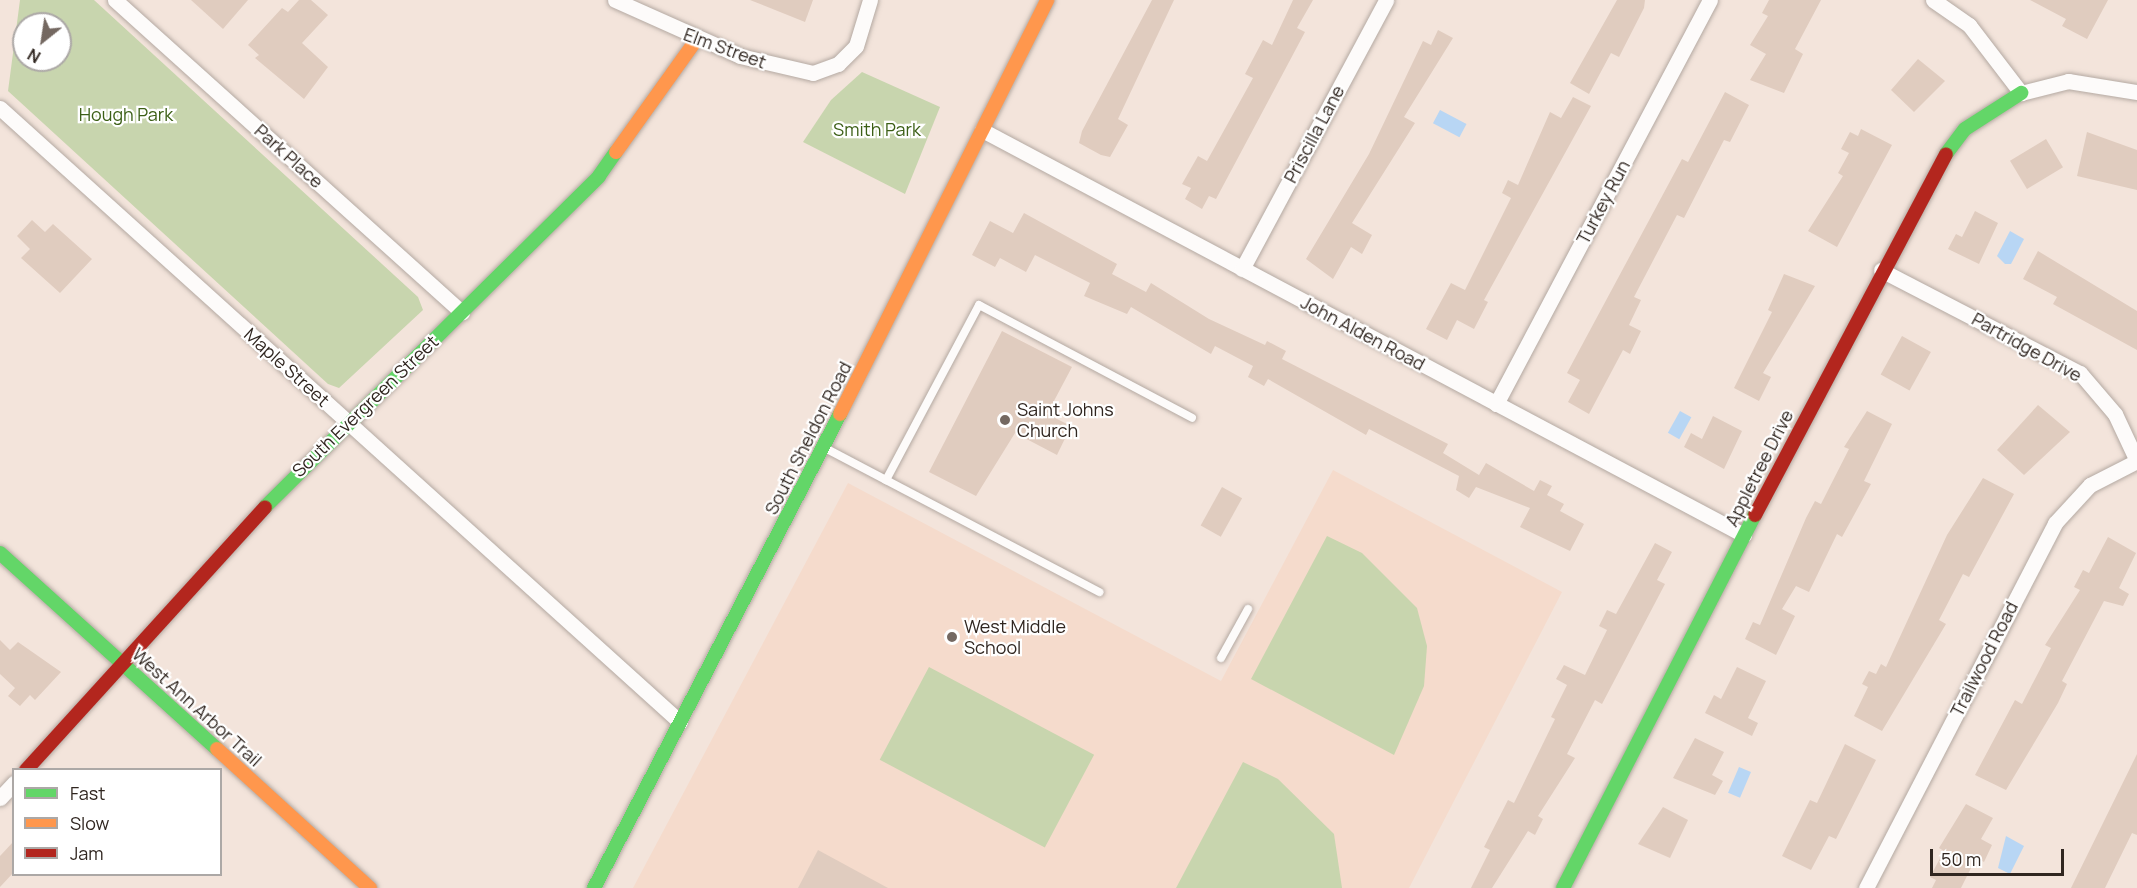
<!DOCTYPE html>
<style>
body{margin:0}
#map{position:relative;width:2137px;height:888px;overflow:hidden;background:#f3e4db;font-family:Manrope,sans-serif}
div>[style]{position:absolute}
.built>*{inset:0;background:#f5dbcc}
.green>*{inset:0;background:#c8d5ae;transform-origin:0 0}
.water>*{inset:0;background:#b8d6f4;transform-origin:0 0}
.building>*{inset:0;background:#e0ccbf;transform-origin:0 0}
.roads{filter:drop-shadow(0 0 2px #b4a9a2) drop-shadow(0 0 2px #b4a9a2)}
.lane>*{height:8px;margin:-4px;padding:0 4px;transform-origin:4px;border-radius:4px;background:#fdfbfa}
.street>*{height:15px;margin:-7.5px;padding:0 7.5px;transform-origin:7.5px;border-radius:7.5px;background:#fdfbfa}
.fast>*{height:14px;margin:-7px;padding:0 7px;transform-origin:7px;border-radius:7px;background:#63d668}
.slow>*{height:14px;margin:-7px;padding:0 7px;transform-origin:7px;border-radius:7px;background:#ff974d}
.jam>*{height:14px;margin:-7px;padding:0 7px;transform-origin:7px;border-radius:7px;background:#b3261e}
.dots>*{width:16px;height:16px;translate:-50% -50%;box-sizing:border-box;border:3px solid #fff;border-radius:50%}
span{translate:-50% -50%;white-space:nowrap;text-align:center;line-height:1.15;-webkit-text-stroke:4.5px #fff;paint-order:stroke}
.street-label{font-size:18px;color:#302620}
.park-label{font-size:18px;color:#3c5f16}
.poi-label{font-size:18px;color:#302620}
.left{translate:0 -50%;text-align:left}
.legend{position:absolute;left:12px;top:768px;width:210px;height:108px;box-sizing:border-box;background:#fff;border:2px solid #aca8a6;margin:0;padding:8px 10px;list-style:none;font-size:18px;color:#302620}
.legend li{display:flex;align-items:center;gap:12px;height:30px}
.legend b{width:30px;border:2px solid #aca8a6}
.north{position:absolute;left:12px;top:12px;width:60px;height:60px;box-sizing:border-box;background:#fff;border:2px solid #aca8a6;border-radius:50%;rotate:210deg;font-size:16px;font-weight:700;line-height:24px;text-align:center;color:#302620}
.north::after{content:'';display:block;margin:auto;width:21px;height:27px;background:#746861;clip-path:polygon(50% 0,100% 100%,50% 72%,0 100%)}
.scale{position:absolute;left:1930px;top:849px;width:134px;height:27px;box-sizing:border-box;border:3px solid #302620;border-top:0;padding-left:8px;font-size:18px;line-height:21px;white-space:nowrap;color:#302620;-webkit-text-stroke:4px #fff;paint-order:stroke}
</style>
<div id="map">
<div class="built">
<div style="clip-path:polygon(1333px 470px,1562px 592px,1409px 888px,633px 888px,848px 483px,1221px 681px)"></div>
</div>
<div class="green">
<div style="clip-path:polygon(evenodd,20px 0,94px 0,418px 297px,423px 310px,339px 388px,328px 384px,8px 91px,20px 0,24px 24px,60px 24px,60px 60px,24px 60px,24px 24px)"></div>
<div style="clip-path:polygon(862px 72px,940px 107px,905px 194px,803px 142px,831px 100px)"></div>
<div style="clip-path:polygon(1327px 536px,1362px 553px,1417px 608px,1427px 646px,1424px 686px,1394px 755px,1251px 679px)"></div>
<div style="left:929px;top:667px;width:187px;height:105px;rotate:28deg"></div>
<div style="clip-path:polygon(1243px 762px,1278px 779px,1334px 834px,1342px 888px,1176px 888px)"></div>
</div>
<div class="water">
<div style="left:1440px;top:110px;width:30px;height:15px;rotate:28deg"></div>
<div style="clip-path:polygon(2010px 231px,2024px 239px,2011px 264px,2005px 264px,1997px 256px)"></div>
<div style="left:1680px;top:411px;width:13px;height:25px;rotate:29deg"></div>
<div style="left:1739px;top:767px;width:13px;height:28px;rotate:23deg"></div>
<div style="clip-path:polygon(2006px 836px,2024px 846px,2010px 874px,1998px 868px)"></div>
</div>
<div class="building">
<div style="clip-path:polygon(191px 0,248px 0,223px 29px)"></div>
<div style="clip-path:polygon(299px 0,311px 0,328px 15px,302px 43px,328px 67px,304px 99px,255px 58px,259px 55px,248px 45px,282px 8px,288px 12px)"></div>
<div style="clip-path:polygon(750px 0,813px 0,805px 22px)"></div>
<div style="clip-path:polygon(1152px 0,1174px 0,1118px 119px,1128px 125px,1110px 157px,1101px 155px,1079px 143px,1082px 131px)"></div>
<div style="clip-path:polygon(1293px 0,1313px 0,1297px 28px,1305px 32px,1216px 199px,1209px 196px,1202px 209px,1185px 199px,1191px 188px,1182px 184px,1198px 156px,1207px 161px,1253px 78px,1245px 74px,1263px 40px,1272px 45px)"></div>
<div style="clip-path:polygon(1617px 0,1645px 0,1644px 8px,1619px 57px,1611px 53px,1589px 94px,1570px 83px)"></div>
<div style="clip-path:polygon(1769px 0,1821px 0,1795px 49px,1803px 54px,1784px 93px,1750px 80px,1766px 54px,1750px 45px,1768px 16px,1762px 13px)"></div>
<div style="clip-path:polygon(2030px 0,2108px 0,2087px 39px,2062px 26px,2066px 19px)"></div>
<div style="clip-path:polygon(1438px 30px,1453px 38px,1404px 117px,1415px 123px,1352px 223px,1372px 235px,1362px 254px,1351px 247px,1333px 279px,1306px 259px,1369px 154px,1423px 41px,1431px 45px)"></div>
<div style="clip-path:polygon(1918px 59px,1945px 81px,1914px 112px,1891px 90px)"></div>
<div style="clip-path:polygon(1725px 92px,1749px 105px,1730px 142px,1724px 140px,1684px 218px,1677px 215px,1634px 297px,1641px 300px,1629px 325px,1641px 331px,1630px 354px,1623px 350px,1589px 414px,1568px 402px,1580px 380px,1567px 373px,1682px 159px,1688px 162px)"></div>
<div style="clip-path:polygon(1573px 97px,1591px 106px,1484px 300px,1488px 302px,1474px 329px,1457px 320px,1447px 340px,1426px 329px,1451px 283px,1465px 290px,1511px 198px,1502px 193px,1508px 180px,1518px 185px,1550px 112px,1561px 118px)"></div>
<div style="clip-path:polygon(1861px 129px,1892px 145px,1837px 247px,1808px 231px,1843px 176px,1838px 173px,1849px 153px,1841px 149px,1850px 132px,1858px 136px)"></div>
<div style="clip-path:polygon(2087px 132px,2137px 150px,2137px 190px,2077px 176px)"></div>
<div style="left:2046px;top:139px;width:33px;height:42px;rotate:59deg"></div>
<div style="clip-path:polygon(1975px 211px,1998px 223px,1979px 264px,1948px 249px,1956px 234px,1962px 237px)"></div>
<div style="clip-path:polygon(1024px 213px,1117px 264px,1112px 274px,1146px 292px,1151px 283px,1209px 319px,1265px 345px,1267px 341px,1286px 351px,1282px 359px,1448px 444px,1443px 453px,1479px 475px,1486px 463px,1534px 491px,1540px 480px,1552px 486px,1547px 495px,1564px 504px,1560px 511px,1584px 524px,1570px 551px,1520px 527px,1530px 508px,1476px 487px,1469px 498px,1456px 490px,1459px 476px,1369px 429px,1366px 435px,1268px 379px,1264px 386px,1248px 377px,1253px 366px,1215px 346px,1211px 354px,1131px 307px,1127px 314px,1084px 296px,1090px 283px,1035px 255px,1026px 272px,1000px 258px,995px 267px,972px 255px,990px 221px,1013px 233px)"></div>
<div style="clip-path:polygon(32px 220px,45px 232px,53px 224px,92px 259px,60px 293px,21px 258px,30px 249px,17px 236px)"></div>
<div style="clip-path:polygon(2038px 251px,2137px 311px,2137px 350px,2053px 304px,2057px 297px,2023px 279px)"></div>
<div style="clip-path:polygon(1784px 274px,1815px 286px,1763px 373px,1771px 377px,1759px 401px,1734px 388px,1772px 312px,1768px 310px)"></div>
<div style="clip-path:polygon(1002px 331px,1072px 367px,1047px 414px,1071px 426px,1057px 455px,1015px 433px,976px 496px,929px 472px)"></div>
<div style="left:1902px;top:336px;width:33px;height:44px;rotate:29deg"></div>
<div style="clip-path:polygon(2038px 405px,2070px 432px,2024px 475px,1997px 450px)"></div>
<div style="clip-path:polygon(1867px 411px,1892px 424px,1864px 481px,1871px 484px,1842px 537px,1837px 534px,1809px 592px,1796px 586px,1782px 609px,1795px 616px,1776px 655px,1745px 639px,1753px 622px,1760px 625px,1806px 518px,1815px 501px,1821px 504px,1849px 449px,1844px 447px)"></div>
<div style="clip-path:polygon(1713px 416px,1742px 431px,1724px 469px,1684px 447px,1691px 433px,1702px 439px)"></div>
<div style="clip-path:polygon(1983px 478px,2014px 494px,1969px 577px,1963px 574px,1939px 620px,1946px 624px,1882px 731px,1854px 716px,1868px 687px,1862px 684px,1869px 671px,1876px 674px,1881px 664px,1886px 667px,1947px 535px)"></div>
<div style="left:1222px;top:487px;width:23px;height:44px;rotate:29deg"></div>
<div style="clip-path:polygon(2108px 537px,2136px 553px,2119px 588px,2129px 594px,2123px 606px,2104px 601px,2062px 681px,2067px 684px,2058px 703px,2006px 790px,1975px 775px,2015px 700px,2022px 704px,2051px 648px,2045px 645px,2080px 590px,2074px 587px,2083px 570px,2089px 573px)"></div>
<div style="clip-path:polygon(1655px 543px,1672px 552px,1657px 580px,1665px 584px,1602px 704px,1595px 700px,1567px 754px,1575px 758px,1538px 816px,1543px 819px,1535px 835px,1528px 831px,1492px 888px,1471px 888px,1490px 850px,1484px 847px,1508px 800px,1514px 803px,1555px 719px,1551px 717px,1567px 685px,1556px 679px,1564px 665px,1585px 675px,1607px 630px,1599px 626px,1607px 610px,1616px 614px)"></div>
<div style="clip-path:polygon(0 640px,10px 650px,18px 642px,61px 672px,35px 700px,30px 695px,20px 706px,8px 696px,15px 688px,0 674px)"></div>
<div style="clip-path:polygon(1737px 667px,1766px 681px,1748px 718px,1758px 723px,1752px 736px,1705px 713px,1714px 695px,1721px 699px)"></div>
<div style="clip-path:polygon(1695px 738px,1724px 752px,1712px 775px,1723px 781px,1715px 795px,1673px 778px)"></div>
<div style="clip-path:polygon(1845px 744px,1876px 760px,1836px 839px,1829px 836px,1811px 870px,1782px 856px,1810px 800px,1817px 803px)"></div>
<div style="clip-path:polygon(2137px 754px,2137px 835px,2132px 833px,2105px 888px,2071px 888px)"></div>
<div style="clip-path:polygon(1966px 804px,1993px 818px,1981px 839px,1992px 845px,1984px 862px,1976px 858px,1961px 888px,1932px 888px,1936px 880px,1930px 877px,1944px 851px,1939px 848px)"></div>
<div style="clip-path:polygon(1663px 807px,1688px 820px,1670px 858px,1638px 844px)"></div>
<div style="clip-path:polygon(14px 841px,14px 872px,0 887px,0 856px)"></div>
<div style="clip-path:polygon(818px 850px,888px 888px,798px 888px)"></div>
</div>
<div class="roads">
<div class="lane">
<div style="left:825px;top:448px;width:310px;rotate:27.7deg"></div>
<div style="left:886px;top:480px;width:198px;rotate:-62deg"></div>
<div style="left:979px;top:305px;width:241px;rotate:27.9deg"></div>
<div style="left:1221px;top:658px;width:56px;rotate:-61.1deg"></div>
</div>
<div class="street">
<div style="left:115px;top:0;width:467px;rotate:42deg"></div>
<div style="left:615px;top:0;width:137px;rotate:24.1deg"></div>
<div style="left:740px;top:56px;width:75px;rotate:13.1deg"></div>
<div style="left:813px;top:73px;width:27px;rotate:-20deg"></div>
<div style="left:838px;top:64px;width:25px;rotate:-45deg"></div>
<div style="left:856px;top:46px;width:48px;rotate:-73.1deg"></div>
<div style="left:1933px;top:0;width:44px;rotate:34.8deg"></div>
<div style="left:1969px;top:25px;width:86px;rotate:52.6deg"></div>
<div style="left:2021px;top:93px;width:49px;rotate:-14.3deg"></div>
<div style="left:2068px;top:81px;width:70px;rotate:9.1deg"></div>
<div style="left:0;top:108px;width:916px;rotate:42.08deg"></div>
<div style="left:982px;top:130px;width:863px;rotate:27.99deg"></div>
<div style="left:1242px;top:269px;width:305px;rotate:-61.8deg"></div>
<div style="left:1881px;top:270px;width:224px;rotate:27.4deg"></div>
<div style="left:2080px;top:373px;width:54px;rotate:49.5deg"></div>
<div style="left:2115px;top:414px;width:52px;rotate:64.9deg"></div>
<div style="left:1496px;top:404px;width:457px;rotate:-62.1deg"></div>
<div style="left:0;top:798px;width:21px;rotate:-47deg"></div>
<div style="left:1866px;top:888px;width:411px;rotate:-62.6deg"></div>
<div style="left:2055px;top:523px;width:52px;rotate:-47.4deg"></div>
<div style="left:2090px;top:485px;width:53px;rotate:-27.1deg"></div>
</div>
<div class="fast">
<div style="left:1946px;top:154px;width:31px;rotate:-53deg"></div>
<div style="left:1965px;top:129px;width:67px;rotate:-32.7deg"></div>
<div style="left:265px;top:507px;width:470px;rotate:-44.7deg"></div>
<div style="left:599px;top:176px;width:29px;rotate:-55deg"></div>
<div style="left:0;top:553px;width:292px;rotate:42.1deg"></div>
<div style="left:594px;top:888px;width:534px;rotate:-62.57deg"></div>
<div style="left:1563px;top:888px;width:420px;rotate:-62.8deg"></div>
</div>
<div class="slow">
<div style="left:616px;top:152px;width:139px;rotate:-54.4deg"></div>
<div style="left:840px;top:414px;width:463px;rotate:-63.4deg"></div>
<div style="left:217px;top:749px;width:207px;rotate:42.3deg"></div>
</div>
<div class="jam">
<div style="left:1755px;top:515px;width:408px;rotate:-62.1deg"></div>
<div style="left:26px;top:770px;width:355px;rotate:-47.7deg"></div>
</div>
</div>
<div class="dots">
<div style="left:1005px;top:420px;background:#746861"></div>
<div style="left:952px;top:637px;background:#746861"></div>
</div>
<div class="street-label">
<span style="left:725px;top:48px;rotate:20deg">Elm Street</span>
<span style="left:1314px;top:134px;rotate:-62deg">Priscilla Lane</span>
<span style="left:289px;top:156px;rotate:42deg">Park Place</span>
<span style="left:1603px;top:202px;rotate:-62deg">Turkey Run</span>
<span style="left:1363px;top:333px;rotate:28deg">John Alden Road</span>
<span style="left:2027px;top:347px;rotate:29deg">Partridge Drive</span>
<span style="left:287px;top:367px;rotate:42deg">Maple Street</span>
<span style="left:365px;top:406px;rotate:-44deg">South Evergreen Street</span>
<span style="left:808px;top:438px;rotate:-63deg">South Sheldon Road</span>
<span style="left:1759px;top:468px;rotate:-63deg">Appletree Drive</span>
<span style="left:1984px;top:659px;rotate:-63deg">Trailwood Road</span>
<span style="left:197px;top:707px;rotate:42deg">West Ann Arbor Trail</span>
</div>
<div class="park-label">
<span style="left:126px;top:114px">Hough Park</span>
<span style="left:877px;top:129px">Smith Park</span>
</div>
<div class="poi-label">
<span class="left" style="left:1017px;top:420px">Saint Johns<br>Church</span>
<span class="left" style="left:964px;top:637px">West Middle<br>School</span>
</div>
<ul class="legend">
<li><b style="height:8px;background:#63d668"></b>Fast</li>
<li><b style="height:8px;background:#ff974d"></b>Slow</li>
<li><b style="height:8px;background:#b3261e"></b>Jam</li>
</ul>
<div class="north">N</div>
<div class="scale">50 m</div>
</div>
